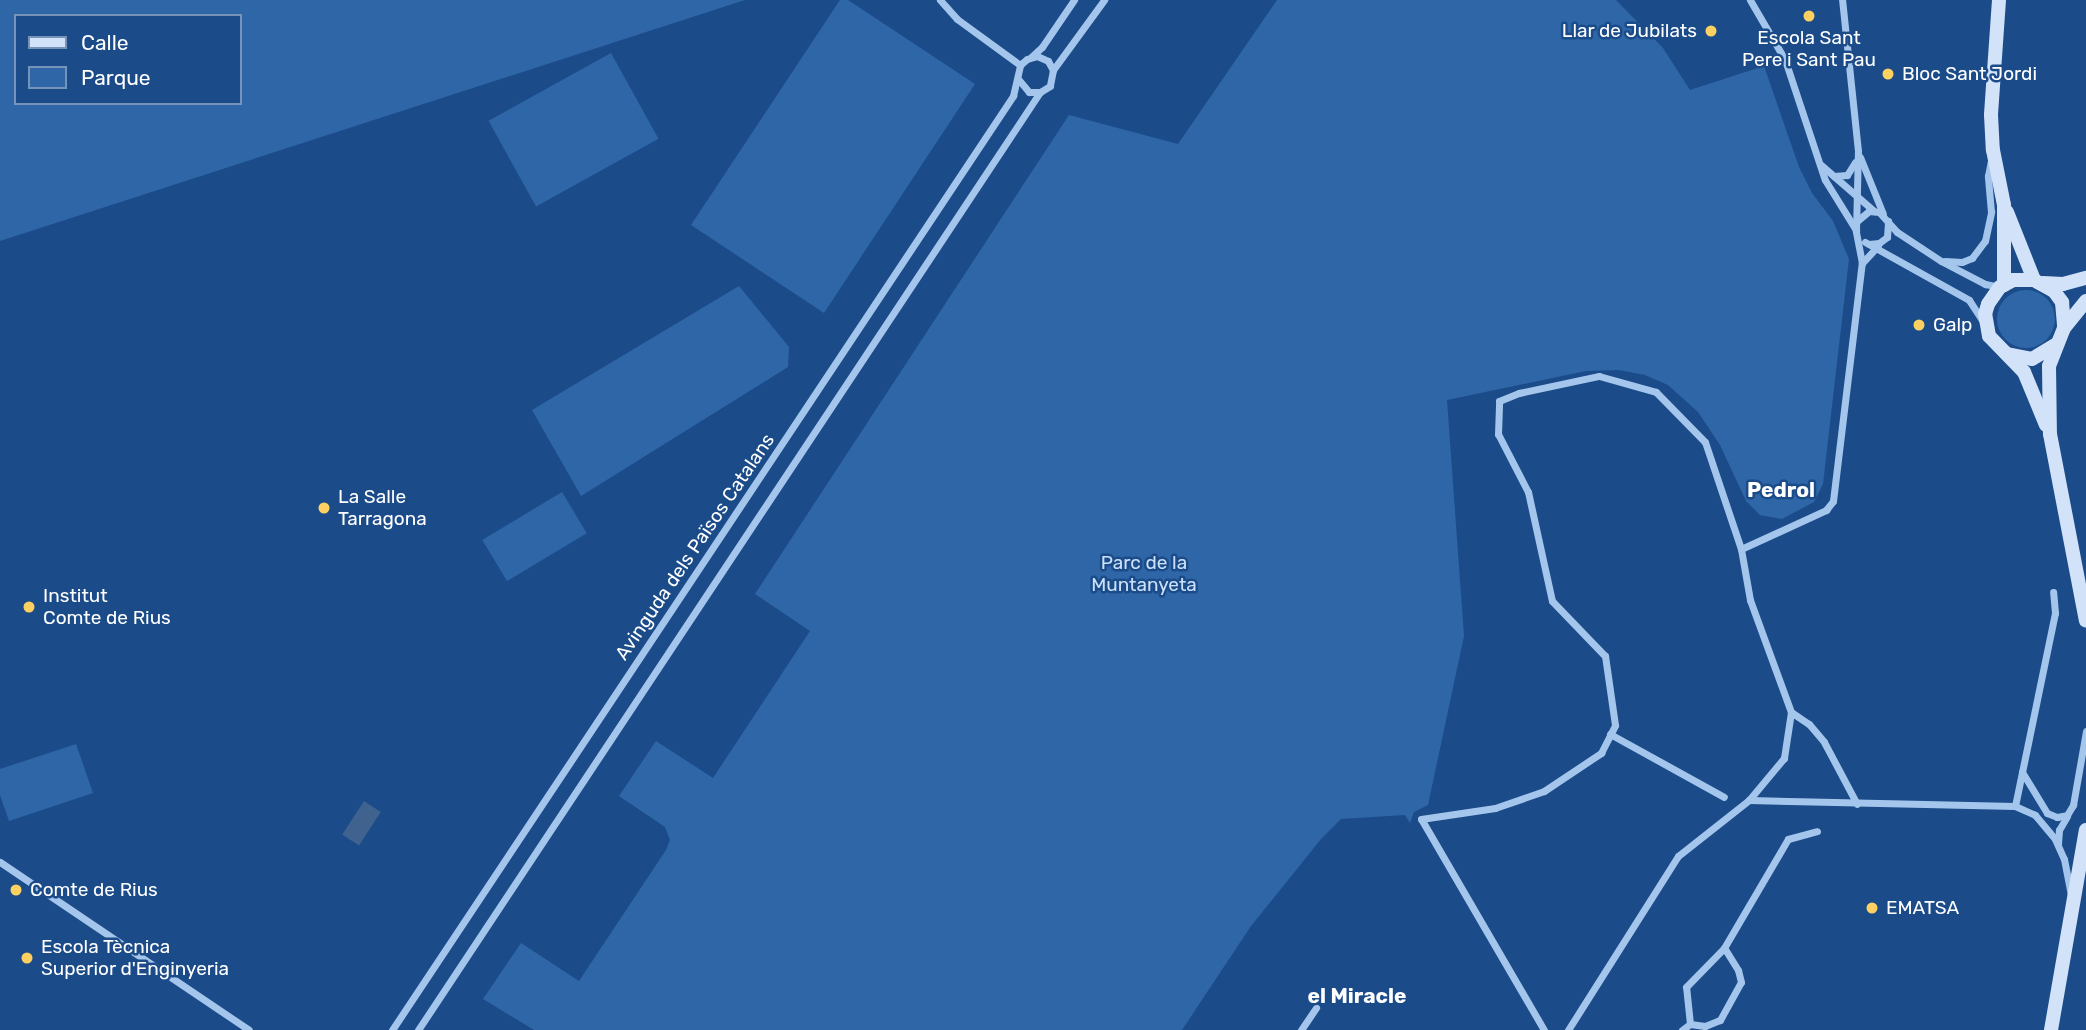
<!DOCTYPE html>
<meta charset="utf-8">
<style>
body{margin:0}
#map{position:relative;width:2086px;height:1030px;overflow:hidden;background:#1b4c89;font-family:Rubik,sans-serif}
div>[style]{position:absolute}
.green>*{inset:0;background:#2e66a7;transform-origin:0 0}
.round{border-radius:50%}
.water>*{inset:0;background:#3f628f;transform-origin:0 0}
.street>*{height:7px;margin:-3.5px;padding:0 3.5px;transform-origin:3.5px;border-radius:3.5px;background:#a5c6ec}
.secondary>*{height:14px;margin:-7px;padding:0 7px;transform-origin:7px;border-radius:7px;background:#d2e3f9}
.dots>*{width:19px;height:19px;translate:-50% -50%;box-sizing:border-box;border:4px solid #1b4c89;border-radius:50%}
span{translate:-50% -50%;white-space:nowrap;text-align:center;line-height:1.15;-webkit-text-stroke:5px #1b4c89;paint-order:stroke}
.poi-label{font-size:19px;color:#fff}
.right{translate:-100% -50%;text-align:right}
.left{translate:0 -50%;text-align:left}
.street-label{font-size:19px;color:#fff}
.park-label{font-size:19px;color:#cbe0f9}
.neighbourhood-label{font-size:21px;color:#fff;font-weight:700}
.legend{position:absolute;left:14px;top:14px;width:228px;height:91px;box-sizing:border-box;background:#1b4c89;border:2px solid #7694b8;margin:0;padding:9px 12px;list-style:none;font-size:21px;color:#fff}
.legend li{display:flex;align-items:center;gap:14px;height:35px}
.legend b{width:35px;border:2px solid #7694b8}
</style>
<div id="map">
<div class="green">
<div style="clip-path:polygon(evenodd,0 0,745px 0,0 241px,0 0,16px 16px,240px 16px,240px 103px,16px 103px,16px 16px)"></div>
<div style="clip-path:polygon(840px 0,848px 0,975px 84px,824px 313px,691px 225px)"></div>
<div style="clip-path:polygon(1277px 0,1616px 0,1663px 48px,1690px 90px,1764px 66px,1799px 167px,1812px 193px,1833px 221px,1849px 259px,1823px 484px,1814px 502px,1782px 519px,1760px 515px,1746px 501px,1720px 445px,1698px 412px,1668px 385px,1645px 375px,1619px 370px,1586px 371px,1447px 400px,1464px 636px,1428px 805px,1414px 812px,1410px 823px,1405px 815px,1341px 819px,1321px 839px,1251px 926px,1182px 1030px,534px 1030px,483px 999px,521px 943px,579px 981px,666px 850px,670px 840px,665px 827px,619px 796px,656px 741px,713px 778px,810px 631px,755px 594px,1069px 115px,1178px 144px)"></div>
<div style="left:611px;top:53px;width:98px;height:140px;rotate:61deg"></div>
<div style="clip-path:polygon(739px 286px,789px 347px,788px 367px,581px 496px,532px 410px)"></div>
<div class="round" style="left:1997px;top:290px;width:58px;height:58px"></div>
<div style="left:562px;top:492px;width:48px;height:93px;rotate:59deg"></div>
<div style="clip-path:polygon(76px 744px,93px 793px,9px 821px,0 795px,0 769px)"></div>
</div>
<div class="water">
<div style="left:364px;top:801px;width:20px;height:40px;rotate:33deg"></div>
</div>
<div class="street">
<div style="left:940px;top:0;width:25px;rotate:48deg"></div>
<div style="left:957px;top:19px;width:78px;rotate:36.1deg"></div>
<div style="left:1750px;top:0;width:69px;rotate:59.7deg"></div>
<div style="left:1785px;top:60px;width:126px;rotate:71.6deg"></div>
<div style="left:1825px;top:180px;width:59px;rotate:58.2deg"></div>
<div style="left:1031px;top:57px;width:15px;rotate:-42deg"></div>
<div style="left:1042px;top:47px;width:57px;rotate:-55.8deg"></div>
<div style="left:1053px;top:70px;width:87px;rotate:-53.9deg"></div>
<div style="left:1860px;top:157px;width:61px;rotate:68deg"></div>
<div style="left:1821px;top:165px;width:70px;rotate:41deg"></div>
<div style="left:1834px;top:176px;width:13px;rotate:-4deg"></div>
<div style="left:1847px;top:175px;width:15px;rotate:-58deg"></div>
<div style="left:1857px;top:221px;width:16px;rotate:-40deg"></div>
<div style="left:1869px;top:211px;width:10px;rotate:6deg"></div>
<div style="left:1879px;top:212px;width:27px;rotate:48deg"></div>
<div style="left:1897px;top:232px;width:53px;rotate:33.4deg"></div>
<div style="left:1941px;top:261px;width:50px;rotate:27.6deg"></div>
<div style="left:1985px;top:284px;width:15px;rotate:11deg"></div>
<div style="left:1865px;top:242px;width:119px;rotate:29.1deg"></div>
<div style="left:1969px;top:300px;width:24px;rotate:57deg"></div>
<div style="left:1869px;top:244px;width:10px;rotate:-6deg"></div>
<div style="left:1879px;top:243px;width:10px;rotate:-37deg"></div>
<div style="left:1887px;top:237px;width:16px;rotate:-86deg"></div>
<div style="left:1945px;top:261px;width:17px;rotate:3deg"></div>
<div style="left:1962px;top:262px;width:11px;rotate:-22deg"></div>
<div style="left:1972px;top:258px;width:21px;rotate:-53deg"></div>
<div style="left:1985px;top:241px;width:30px;rotate:-78deg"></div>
<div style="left:1991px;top:212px;width:36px;rotate:-95deg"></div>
<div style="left:1988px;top:176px;width:15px;rotate:-79deg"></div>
<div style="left:1862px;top:263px;width:23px;rotate:-47deg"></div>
<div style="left:1741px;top:549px;width:94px;rotate:-24.6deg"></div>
<div style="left:1826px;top:510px;width:11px;rotate:-52deg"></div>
<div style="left:1833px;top:501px;width:240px;rotate:-83.1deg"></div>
<div style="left:1862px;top:263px;width:33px;rotate:-101deg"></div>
<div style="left:1856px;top:231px;width:80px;rotate:-88.6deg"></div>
<div style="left:1858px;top:151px;width:152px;rotate:-96deg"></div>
<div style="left:1791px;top:712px;width:22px;rotate:34deg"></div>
<div style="left:1809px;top:724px;width:23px;rotate:50deg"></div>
<div style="left:1824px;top:742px;width:70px;rotate:62deg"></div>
<div style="left:1610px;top:734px;width:130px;rotate:28.9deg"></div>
<div style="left:2022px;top:772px;width:48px;rotate:58.6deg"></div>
<div style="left:2047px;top:813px;width:11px;rotate:22deg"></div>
<div style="left:2057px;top:817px;width:10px;rotate:-11deg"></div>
<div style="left:2067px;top:815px;width:12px;rotate:-59deg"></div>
<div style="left:2073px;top:805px;width:75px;rotate:-80deg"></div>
<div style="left:1749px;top:800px;width:266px;rotate:1.3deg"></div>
<div style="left:2015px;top:806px;width:22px;rotate:24deg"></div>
<div style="left:2035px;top:815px;width:31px;rotate:50deg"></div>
<div style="left:2055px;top:839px;width:22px;rotate:66deg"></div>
<div style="left:2064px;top:859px;width:36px;rotate:79deg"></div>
<div style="left:2015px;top:806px;width:197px;rotate:-78.3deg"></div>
<div style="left:2055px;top:613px;width:21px;rotate:-95deg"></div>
<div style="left:2058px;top:844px;width:14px;rotate:-86deg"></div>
<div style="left:2059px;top:830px;width:16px;rotate:-60deg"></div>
<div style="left:0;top:862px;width:300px;rotate:34deg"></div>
<div style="left:1690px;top:1024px;width:15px;rotate:8deg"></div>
<div style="left:1705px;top:1026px;width:16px;rotate:-22deg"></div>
<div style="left:1720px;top:1020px;width:43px;rotate:-61.1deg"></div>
<div style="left:1741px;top:982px;width:12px;rotate:-104deg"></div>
<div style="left:1738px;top:970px;width:26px;rotate:-122deg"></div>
<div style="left:392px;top:1030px;width:1122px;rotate:-56.38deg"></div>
<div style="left:1013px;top:96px;width:32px;rotate:-77deg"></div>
<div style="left:1020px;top:65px;width:9px;rotate:-41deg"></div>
<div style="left:1027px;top:59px;width:10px;rotate:-17deg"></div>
<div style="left:1037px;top:56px;width:12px;rotate:24deg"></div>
<div style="left:1048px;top:61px;width:10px;rotate:61deg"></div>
<div style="left:1053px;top:70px;width:16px;rotate:101deg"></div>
<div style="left:1050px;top:86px;width:12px;rotate:149deg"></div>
<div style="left:1040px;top:92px;width:11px;rotate:180deg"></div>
<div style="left:1029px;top:92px;width:17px;rotate:-130deg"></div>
<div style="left:418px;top:1030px;width:1125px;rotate:-56.45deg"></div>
<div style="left:1301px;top:1030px;width:27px;rotate:-56deg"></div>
<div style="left:1544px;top:1030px;width:244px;rotate:-120.2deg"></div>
<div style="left:1421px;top:819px;width:75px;rotate:-8.5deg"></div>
<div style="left:1495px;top:808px;width:52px;rotate:-19.1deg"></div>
<div style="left:1544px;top:791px;width:69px;rotate:-33.7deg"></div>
<div style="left:1601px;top:753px;width:31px;rotate:-63deg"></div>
<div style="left:1615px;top:725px;width:70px;rotate:-98.2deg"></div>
<div style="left:1605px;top:656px;width:76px;rotate:-133.9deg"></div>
<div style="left:1552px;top:601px;width:112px;rotate:-102.4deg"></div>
<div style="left:1528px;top:492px;width:65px;rotate:-117.3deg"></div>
<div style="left:1498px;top:434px;width:33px;rotate:-88deg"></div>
<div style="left:1499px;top:401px;width:22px;rotate:-22deg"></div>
<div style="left:1519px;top:393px;width:82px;rotate:-12deg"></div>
<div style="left:1599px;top:376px;width:59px;rotate:15.7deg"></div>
<div style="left:1656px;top:392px;width:70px;rotate:45.6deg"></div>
<div style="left:1705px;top:442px;width:113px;rotate:71.4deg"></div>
<div style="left:1741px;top:549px;width:52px;rotate:80deg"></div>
<div style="left:1750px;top:600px;width:119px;rotate:69.9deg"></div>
<div style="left:1791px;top:712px;width:47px;rotate:98.7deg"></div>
<div style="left:1784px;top:758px;width:55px;rotate:129.8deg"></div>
<div style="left:1749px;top:800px;width:90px;rotate:141.7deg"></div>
<div style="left:1678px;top:856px;width:206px;rotate:122.3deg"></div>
<div style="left:1682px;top:1030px;width:10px;rotate:-37deg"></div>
<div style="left:1690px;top:1024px;width:37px;rotate:-96deg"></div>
<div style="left:1686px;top:987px;width:54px;rotate:-45.7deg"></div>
<div style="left:1724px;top:948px;width:126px;rotate:-59.6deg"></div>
<div style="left:1788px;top:839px;width:30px;rotate:-15deg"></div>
</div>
<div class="secondary">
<div style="left:1999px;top:0;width:115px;rotate:94deg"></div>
<div style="left:1991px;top:115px;width:35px;rotate:87deg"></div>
<div style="left:1993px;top:150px;width:56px;rotate:78.7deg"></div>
<div style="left:2004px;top:205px;width:80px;rotate:90deg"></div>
<div style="left:2007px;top:212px;width:73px;rotate:68.3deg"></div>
<div style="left:2043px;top:283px;width:20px;rotate:3deg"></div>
<div style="left:2063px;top:284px;width:24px;rotate:-15deg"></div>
<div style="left:2086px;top:301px;width:35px;rotate:129deg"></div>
<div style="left:2064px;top:328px;width:41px;rotate:111.5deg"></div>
<div style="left:2049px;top:366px;width:68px;rotate:89.2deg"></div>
<div style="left:2050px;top:434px;width:190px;rotate:79.1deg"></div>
<div style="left:2007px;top:354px;width:25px;rotate:11deg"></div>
<div style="left:2032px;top:359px;width:27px;rotate:-31deg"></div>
<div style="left:2046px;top:425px;width:57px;rotate:-112.5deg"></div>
<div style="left:2024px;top:372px;width:50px;rotate:-134.2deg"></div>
<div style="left:1989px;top:336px;width:22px;rotate:-100deg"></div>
<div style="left:1985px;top:314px;width:10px;rotate:-73deg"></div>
<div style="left:1988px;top:304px;width:21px;rotate:-55deg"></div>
<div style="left:2000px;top:287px;width:15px;rotate:-28deg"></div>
<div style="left:2013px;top:280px;width:21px"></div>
<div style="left:2034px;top:280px;width:23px;rotate:29deg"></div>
<div style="left:2054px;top:291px;width:14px;rotate:54deg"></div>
<div style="left:2062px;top:302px;width:25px;rotate:85deg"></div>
<div style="left:2051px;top:1030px;width:203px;rotate:-80.1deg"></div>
</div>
<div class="dots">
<div style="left:1809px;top:16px;background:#fdd062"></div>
<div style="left:1711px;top:31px;background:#fdd062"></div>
<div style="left:1888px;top:74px;background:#fdd062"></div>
<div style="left:1919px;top:325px;background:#fdd062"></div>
<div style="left:324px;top:508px;background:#fdd062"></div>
<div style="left:29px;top:607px;background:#fdd062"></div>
<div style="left:16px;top:890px;background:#fdd062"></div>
<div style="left:1872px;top:908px;background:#fdd062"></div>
<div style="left:27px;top:958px;background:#fdd062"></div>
</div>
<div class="poi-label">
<span class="right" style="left:1697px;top:31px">Llar de Jubilats</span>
<span style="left:1809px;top:49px">Escola Sant<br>Pere i Sant Pau</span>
<span class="left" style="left:1902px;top:74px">Bloc Sant Jordi</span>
<span class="left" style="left:1933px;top:325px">Galp</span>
<span class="left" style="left:338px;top:508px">La Salle<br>Tarragona</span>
<span class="left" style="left:43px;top:607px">Institut<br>Comte de Rius</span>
<span class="left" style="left:30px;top:890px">Comte de Rius</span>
<span class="left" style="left:1886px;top:908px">EMATSA</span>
<span class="left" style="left:41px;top:958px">Escola Tècnica<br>Superior d'Enginyeria</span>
</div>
<div class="street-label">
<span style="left:695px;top:547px;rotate:-56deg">Avinguda dels Països Catalans</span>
</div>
<div class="park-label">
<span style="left:1144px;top:574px">Parc de la<br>Muntanyeta</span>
</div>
<div class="neighbourhood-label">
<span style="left:1781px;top:490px">Pedrol</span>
<span style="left:1357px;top:996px">el Miracle</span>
</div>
<ul class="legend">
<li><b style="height:9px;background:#d2e3f9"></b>Calle</li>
<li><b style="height:19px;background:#2e66a7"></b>Parque</li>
</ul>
</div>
